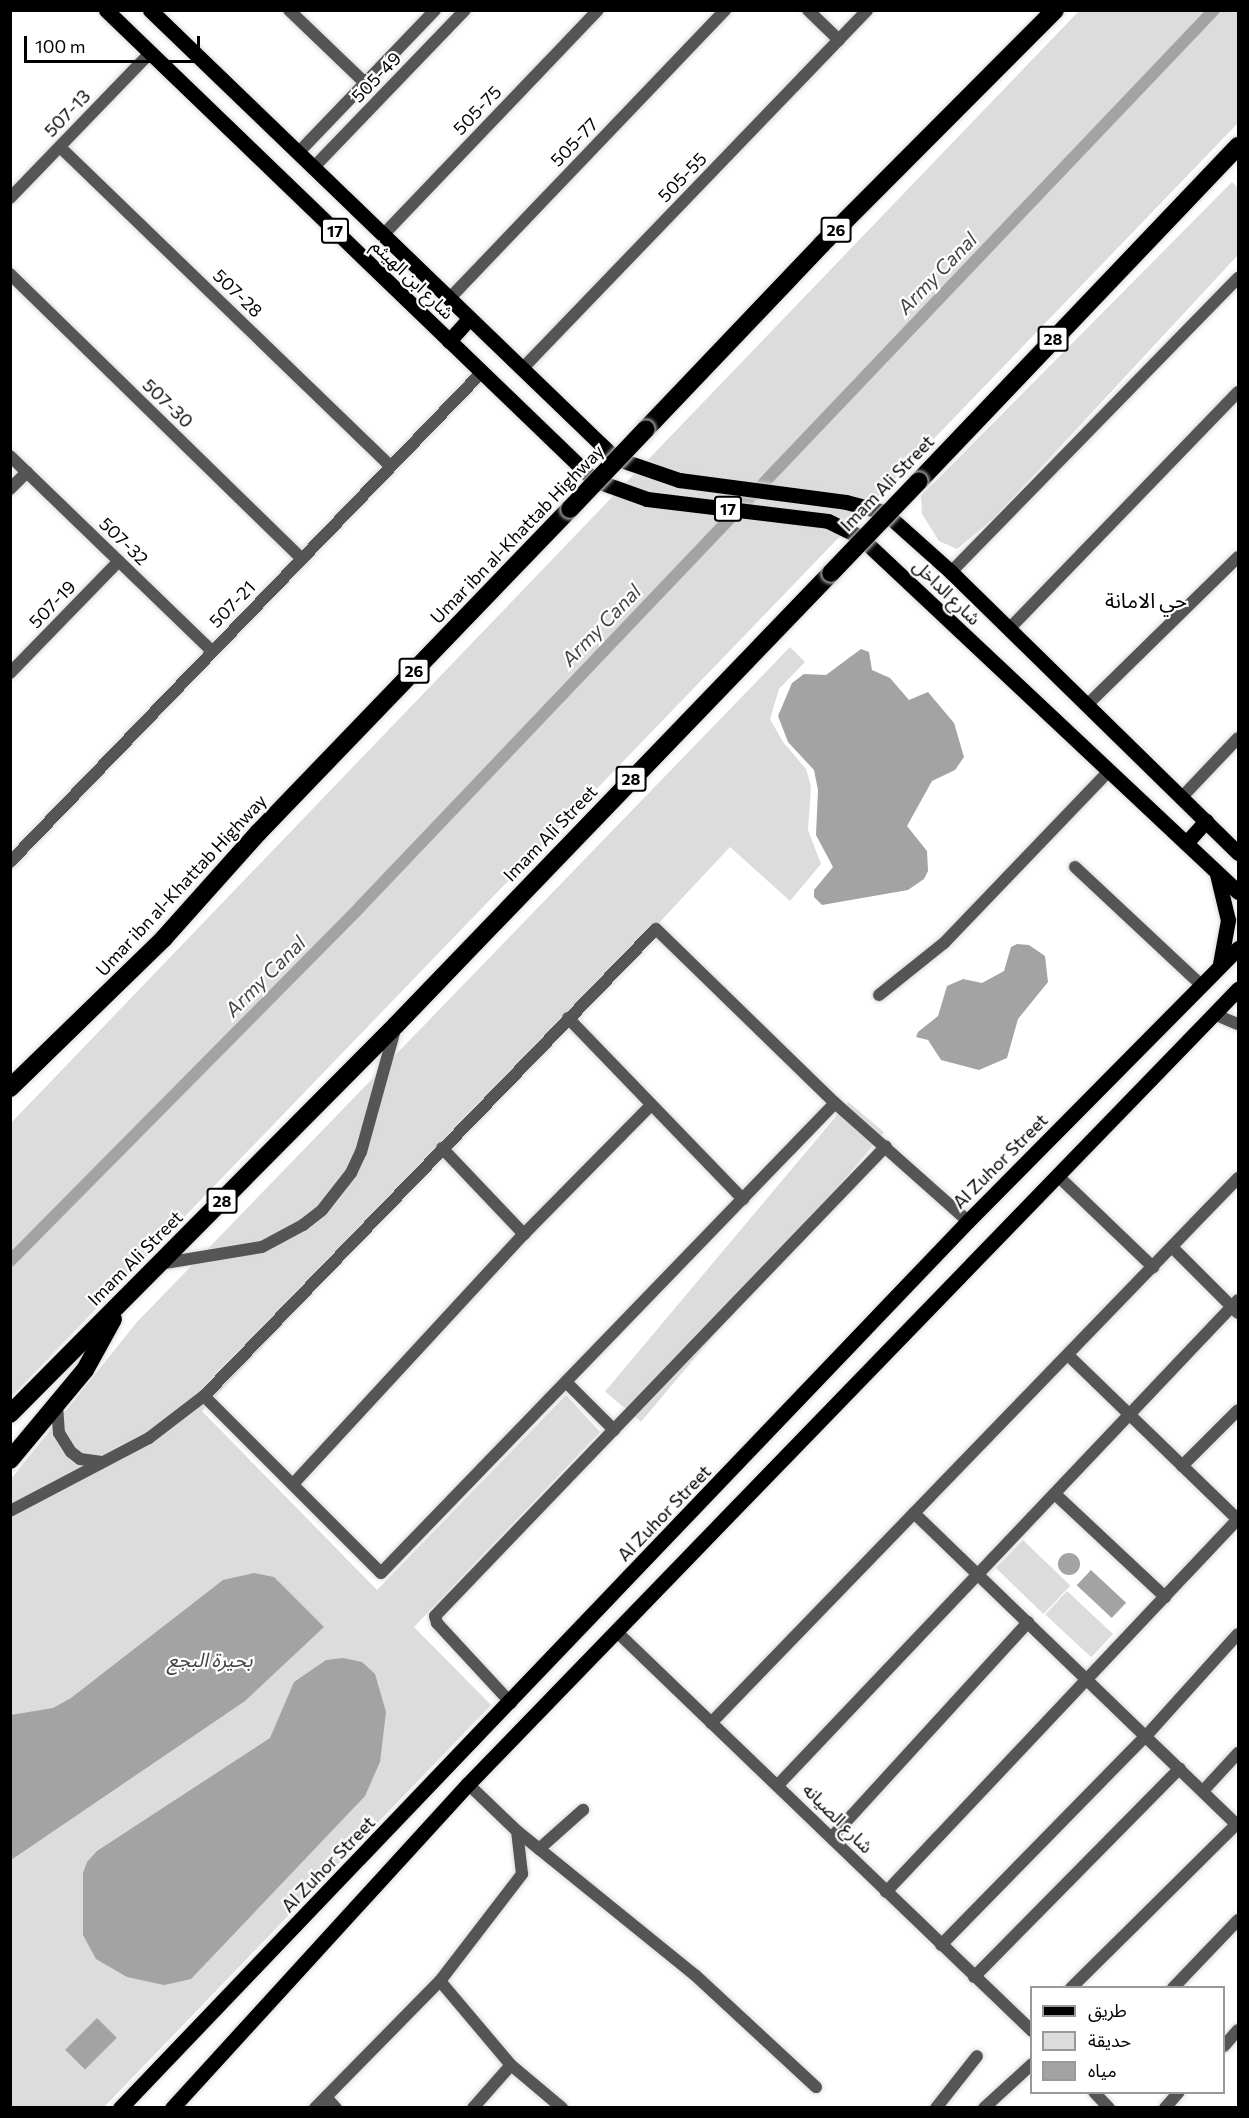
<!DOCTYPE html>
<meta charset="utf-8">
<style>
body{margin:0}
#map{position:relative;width:1249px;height:2118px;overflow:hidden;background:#fff;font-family:Commissioner,"Noto Sans Arabic",sans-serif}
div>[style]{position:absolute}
.green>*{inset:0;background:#dcdcdc;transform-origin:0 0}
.water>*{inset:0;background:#a3a3a3;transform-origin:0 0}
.round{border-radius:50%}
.canal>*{height:12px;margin:-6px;padding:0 6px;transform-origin:6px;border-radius:6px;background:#a3a3a3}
.roads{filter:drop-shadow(0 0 2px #dbdbdb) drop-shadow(0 0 2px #dbdbdb)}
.minor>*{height:12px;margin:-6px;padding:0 6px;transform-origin:6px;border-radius:6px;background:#555}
.tertiary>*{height:12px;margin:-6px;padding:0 6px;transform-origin:6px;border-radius:6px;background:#555}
.primary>*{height:15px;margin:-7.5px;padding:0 7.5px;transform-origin:7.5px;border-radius:7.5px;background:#000}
.motorway>*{height:18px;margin:-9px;padding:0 9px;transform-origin:9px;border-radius:9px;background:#000}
.bridges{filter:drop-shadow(0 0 2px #dbdbdb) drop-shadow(0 0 2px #dbdbdb)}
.motorway-bridge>*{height:18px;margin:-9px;padding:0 9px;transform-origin:9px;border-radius:9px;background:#000}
span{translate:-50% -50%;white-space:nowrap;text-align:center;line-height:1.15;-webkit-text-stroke:4.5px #fff;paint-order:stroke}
.shield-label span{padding:2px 4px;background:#fff;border:2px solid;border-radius:4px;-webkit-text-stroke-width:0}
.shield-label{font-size:16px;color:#000;font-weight:700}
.street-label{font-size:18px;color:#000}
.water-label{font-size:20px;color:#444;font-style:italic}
.quarter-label{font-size:21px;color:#000}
.frame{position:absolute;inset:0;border:12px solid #000;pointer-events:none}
.legend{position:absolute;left:1030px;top:1986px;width:195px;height:108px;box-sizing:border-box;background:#fff;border:2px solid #999;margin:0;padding:8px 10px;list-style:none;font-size:18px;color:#000}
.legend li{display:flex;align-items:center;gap:12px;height:30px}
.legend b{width:30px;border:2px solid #999}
.scale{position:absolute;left:24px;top:36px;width:176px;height:27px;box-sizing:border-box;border:3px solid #000;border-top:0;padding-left:8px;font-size:18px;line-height:21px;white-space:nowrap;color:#000;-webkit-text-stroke:4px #fff;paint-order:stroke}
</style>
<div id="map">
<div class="green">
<div style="clip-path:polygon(1079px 11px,1238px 11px,1238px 123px,11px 1397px,10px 1124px)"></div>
<div style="clip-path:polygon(1232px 182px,1238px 188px,1238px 255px,993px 519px,957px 549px,939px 541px,922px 514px,921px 496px)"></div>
<div style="clip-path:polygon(790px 647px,805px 662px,779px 689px,770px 719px,783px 742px,806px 769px,811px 786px,808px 830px,821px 864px,790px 901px,730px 847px,202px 1411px,377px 1590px,566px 1395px,600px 1432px,414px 1627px,491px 1705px,105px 2106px,11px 2108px,11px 1479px,137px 1322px)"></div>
<div style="left:848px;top:1102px;width:47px;height:378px;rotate:40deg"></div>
<div style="left:1023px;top:1540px;width:66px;height:39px;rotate:44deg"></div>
<div style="left:1067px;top:1591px;width:63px;height:32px;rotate:43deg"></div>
</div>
<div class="water">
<div style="clip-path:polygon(861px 649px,869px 652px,872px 670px,890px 678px,909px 700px,928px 692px,954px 723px,964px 757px,955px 770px,932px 781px,907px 826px,927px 851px,928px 871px,924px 879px,908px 890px,822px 905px,814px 897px,814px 890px,833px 867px,816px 835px,818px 790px,814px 770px,788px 742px,778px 716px,792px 683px,804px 674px,826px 675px)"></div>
<div style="clip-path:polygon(1017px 944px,1029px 945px,1045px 956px,1048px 982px,1018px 1019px,1007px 1058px,979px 1070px,941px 1060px,928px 1040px,916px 1037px,918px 1032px,938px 1016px,947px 986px,963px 979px,982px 983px,1004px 971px,1011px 947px)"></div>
<div class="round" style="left:1058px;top:1553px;width:22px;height:22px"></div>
<div style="left:1091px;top:1570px;width:48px;height:21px;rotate:43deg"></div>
<div style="clip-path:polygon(254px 1573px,274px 1577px,324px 1627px,245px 1701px,11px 1860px,11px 1715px,53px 1708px,71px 1698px,223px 1580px)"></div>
<div style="clip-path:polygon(343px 1658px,362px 1662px,375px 1674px,386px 1712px,380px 1762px,365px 1796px,191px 1979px,164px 1985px,127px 1977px,96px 1959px,83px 1935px,83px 1873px,87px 1862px,97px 1851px,270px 1738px,294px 1682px,326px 1660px)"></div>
<div style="left:97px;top:2018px;width:28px;height:45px;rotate:45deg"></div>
</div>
<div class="canal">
<div style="left:10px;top:1261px;width:498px;rotate:-45.3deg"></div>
<div style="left:360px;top:907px;width:1239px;rotate:-46.41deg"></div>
</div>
<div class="roads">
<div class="minor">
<div style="left:289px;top:10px;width:105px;rotate:43.8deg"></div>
<div style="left:808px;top:10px;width:43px;rotate:44.1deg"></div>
<div style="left:60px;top:147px;width:459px;rotate:44deg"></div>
<div style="left:298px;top:153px;width:198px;rotate:-46.2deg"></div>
<div style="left:313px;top:168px;width:219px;rotate:-46.1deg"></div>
<div style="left:10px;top:198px;width:202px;rotate:-46deg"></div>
<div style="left:383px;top:235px;width:311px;rotate:-46.3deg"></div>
<div style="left:10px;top:274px;width:407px;rotate:44.3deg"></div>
<div style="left:449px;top:299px;width:400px;rotate:-46.3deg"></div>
<div style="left:522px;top:369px;width:498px;rotate:-46.1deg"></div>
<div style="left:10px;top:456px;width:281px;rotate:44deg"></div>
<div style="left:10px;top:489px;width:24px;rotate:-45deg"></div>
<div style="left:951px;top:572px;width:411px;rotate:-45.7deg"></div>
<div style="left:1010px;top:628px;width:328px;rotate:-46deg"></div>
<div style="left:10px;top:673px;width:156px;rotate:-45.8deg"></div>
<div style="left:1088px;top:704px;width:210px;rotate:-44.4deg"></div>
<div style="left:1182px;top:797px;width:81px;rotate:-46.5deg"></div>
<div style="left:10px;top:862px;width:680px;rotate:-46.07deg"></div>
<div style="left:1075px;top:867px;width:174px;rotate:43.1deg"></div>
<div style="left:879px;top:995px;width:83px;rotate:-38.7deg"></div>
<div style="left:944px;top:943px;width:238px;rotate:-46.2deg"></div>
<div style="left:1214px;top:1014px;width:26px;rotate:23deg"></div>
<div style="left:568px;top:1018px;width:252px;rotate:46deg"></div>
<div style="left:442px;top:1148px;width:119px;rotate:46.4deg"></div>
<div style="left:1058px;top:1176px;width:132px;rotate:43.8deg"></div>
<div style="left:1172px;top:1247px;width:93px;rotate:45deg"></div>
<div style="left:159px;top:1264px;width:104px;rotate:-9.4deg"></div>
<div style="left:262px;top:1247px;width:47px;rotate:-28.2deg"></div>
<div style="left:303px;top:1225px;width:24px;rotate:-38deg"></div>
<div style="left:322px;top:1210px;width:47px;rotate:-51.9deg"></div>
<div style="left:351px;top:1173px;width:23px;rotate:-65deg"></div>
<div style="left:361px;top:1152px;width:128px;rotate:-74.5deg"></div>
<div style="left:1068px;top:1355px;width:237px;rotate:44.1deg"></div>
<div style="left:566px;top:1382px;width:68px;rotate:45deg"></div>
<div style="left:204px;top:1396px;width:250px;rotate:45deg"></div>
<div style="left:381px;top:1573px;width:653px;rotate:-45.99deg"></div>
<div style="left:57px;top:1405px;width:28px;rotate:86deg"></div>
<div style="left:59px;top:1433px;width:22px;rotate:58deg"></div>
<div style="left:71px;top:1452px;width:11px;rotate:38deg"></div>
<div style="left:80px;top:1459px;width:22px;rotate:8deg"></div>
<div style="left:1182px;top:1466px;width:79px;rotate:-45deg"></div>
<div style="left:294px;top:1483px;width:339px;rotate:-47.3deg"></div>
<div style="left:524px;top:1234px;width:181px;rotate:-45.4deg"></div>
<div style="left:1055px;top:1494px;width:151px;rotate:43.1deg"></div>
<div style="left:10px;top:1511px;width:157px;rotate:-27.7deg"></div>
<div style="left:149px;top:1438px;width:69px;rotate:-37.4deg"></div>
<div style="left:204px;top:1396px;width:650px;rotate:-45.94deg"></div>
<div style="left:656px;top:929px;width:250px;rotate:44.2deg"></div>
<div style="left:835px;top:1103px;width:178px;rotate:41.6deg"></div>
<div style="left:914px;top:1513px;width:450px;rotate:44deg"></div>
<div style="left:511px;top:1703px;width:109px;rotate:-132.8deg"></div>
<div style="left:437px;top:1623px;width:7px;rotate:-106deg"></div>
<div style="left:435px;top:1616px;width:651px;rotate:-46.18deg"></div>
<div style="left:711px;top:1723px;width:758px;rotate:-45.96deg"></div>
<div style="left:468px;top:1784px;width:68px;rotate:43.8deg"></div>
<div style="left:517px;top:1831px;width:229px;rotate:39deg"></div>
<div style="left:695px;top:1975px;width:165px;rotate:42.8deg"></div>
<div style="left:778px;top:1785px;width:668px;rotate:-46.52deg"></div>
<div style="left:1203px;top:1791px;width:52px;rotate:-47.4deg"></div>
<div style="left:832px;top:1837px;width:291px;rotate:-47.6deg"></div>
<div style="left:539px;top:1849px;width:59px;rotate:-41.6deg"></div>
<div style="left:886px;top:1892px;width:513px;rotate:-46.66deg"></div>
<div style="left:941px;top:1945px;width:293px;rotate:-45.6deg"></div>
<div style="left:1146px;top:1736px;width:137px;rotate:-48deg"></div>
<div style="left:974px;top:1977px;width:293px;rotate:-45.4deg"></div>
<div style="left:440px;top:1981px;width:110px;rotate:49.8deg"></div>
<div style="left:511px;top:2065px;width:67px;rotate:40.1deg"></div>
<div style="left:1071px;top:1988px;width:233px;rotate:-44.7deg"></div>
<div style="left:1173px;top:1988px;width:94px;rotate:-46.3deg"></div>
<div style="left:1224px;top:2046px;width:21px;rotate:-49deg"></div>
<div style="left:326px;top:2097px;width:15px;rotate:48deg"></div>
<div style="left:315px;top:2108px;width:178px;rotate:-45.5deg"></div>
<div style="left:440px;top:1981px;width:135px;rotate:-52.5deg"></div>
<div style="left:522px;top:1874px;width:43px;rotate:-96.6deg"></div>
<div style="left:473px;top:2108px;width:57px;rotate:-48.5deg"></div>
<div style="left:936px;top:2108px;width:66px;rotate:-51.7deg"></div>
<div style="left:984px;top:2108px;width:65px;rotate:-42.5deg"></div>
<div style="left:1165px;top:2108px;width:21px;rotate:-49deg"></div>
</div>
<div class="tertiary">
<div style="left:617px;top:1632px;width:576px;rotate:43.87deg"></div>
<div style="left:1094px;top:2092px;width:22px;rotate:47deg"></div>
</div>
<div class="primary">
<div style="left:106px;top:10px;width:678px;rotate:43.92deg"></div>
<div style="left:594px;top:480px;width:56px;rotate:19.7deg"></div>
<div style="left:647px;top:499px;width:182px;rotate:6.9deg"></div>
<div style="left:828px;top:521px;width:34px;rotate:26deg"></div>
<div style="left:859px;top:536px;width:520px;rotate:43.21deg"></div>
<div style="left:150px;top:10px;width:646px;rotate:43.93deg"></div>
<div style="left:615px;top:458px;width:68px;rotate:19deg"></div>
<div style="left:679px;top:480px;width:168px;rotate:7.5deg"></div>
<div style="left:846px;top:502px;width:39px;rotate:15deg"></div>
<div style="left:884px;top:512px;width:90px;rotate:41.8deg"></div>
<div style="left:951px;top:572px;width:402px;rotate:44.4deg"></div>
<div style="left:449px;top:341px;width:30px;rotate:-48deg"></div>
<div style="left:1186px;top:843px;width:30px;rotate:-48deg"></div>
<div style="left:1217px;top:874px;width:47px;rotate:76.6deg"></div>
<div style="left:1228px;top:920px;width:45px;rotate:100.3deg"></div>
<div style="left:120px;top:2108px;width:1227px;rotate:-46.29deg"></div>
<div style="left:968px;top:1221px;width:384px;rotate:-45.3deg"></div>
<div style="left:172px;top:2108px;width:439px;rotate:-47.6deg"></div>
<div style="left:468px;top:1784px;width:1107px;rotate:-45.92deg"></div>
</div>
<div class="motorway">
<div style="left:646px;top:429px;width:255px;rotate:-46.4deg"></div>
<div style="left:822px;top:244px;width:330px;rotate:-45.1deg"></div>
<div style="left:919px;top:481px;width:463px;rotate:-46.4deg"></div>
<div style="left:10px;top:1088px;width:215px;rotate:-44.2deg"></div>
<div style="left:164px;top:938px;width:141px;rotate:-48.2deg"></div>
<div style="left:258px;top:833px;width:450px;rotate:-46.1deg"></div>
<div style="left:10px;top:1414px;width:548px;rotate:-45.22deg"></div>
<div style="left:396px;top:1025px;width:627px;rotate:-46.1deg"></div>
<div style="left:10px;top:1460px;width:117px;rotate:-50.2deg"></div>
<div style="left:85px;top:1370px;width:58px;rotate:-61.2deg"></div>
</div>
</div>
<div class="bridges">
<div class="motorway-bridge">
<div style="left:570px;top:509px;width:110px;rotate:-46.5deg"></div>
<div style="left:831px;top:573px;width:127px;rotate:-46.3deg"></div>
</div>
</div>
<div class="shield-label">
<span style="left:836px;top:230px">26</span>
<span style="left:335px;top:231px">17</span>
<span style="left:1053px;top:339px">28</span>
<span style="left:728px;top:509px">17</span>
<span style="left:414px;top:671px">26</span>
<span style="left:631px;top:779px">28</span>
<span style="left:222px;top:1201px">28</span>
</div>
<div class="street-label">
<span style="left:376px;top:77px;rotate:-46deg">505-49</span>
<span style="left:477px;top:110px;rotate:-46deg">505-75</span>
<span style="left:67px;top:113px;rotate:-46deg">507-13</span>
<span style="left:574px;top:142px;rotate:-46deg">505-77</span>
<span style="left:682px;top:177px;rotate:-46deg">505-55</span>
<span style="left:413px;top:279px;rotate:44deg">شارع ابن الهيثم</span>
<span style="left:238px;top:293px;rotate:44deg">507-28</span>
<span style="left:168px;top:403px;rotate:44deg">507-30</span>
<span style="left:887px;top:483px;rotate:-46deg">Imam Ali Street</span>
<span style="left:517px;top:534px;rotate:-46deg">Umar ibn al-Khattab Highway</span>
<span style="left:124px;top:541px;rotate:44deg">507-32</span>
<span style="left:947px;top:592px;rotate:44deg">شارع الداخل</span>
<span style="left:52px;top:604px;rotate:-46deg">507-19</span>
<span style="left:232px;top:604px;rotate:-46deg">507-21</span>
<span style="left:550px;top:833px;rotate:-46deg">Imam Ali Street</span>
<span style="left:181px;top:885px;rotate:-47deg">Umar ibn al-Khattab Highway</span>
<span style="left:1000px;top:1161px;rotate:-45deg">Al Zuhor Street</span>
<span style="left:135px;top:1258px;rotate:-45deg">Imam Ali Street</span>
<span style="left:664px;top:1513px;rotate:-46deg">Al Zuhor Street</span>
<span style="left:838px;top:1818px;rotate:45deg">شارع الصيانه</span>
<span style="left:328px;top:1864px;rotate:-46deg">Al Zuhor Street</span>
</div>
<div class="water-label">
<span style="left:937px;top:273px;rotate:-46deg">Army Canal</span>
<span style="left:601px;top:625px;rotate:-46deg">Army Canal</span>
<span style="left:265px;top:976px;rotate:-45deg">Army Canal</span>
<span style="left:210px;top:1659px">بحيرة البجع</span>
</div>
<div class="quarter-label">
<span style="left:1146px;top:600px">حي الامانة</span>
</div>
<div class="frame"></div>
<ul class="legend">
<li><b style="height:8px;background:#000"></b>طريق</li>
<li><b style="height:16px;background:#dcdcdc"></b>حديقة</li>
<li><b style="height:16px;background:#a3a3a3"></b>مياه</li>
</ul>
<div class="scale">100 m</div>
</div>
